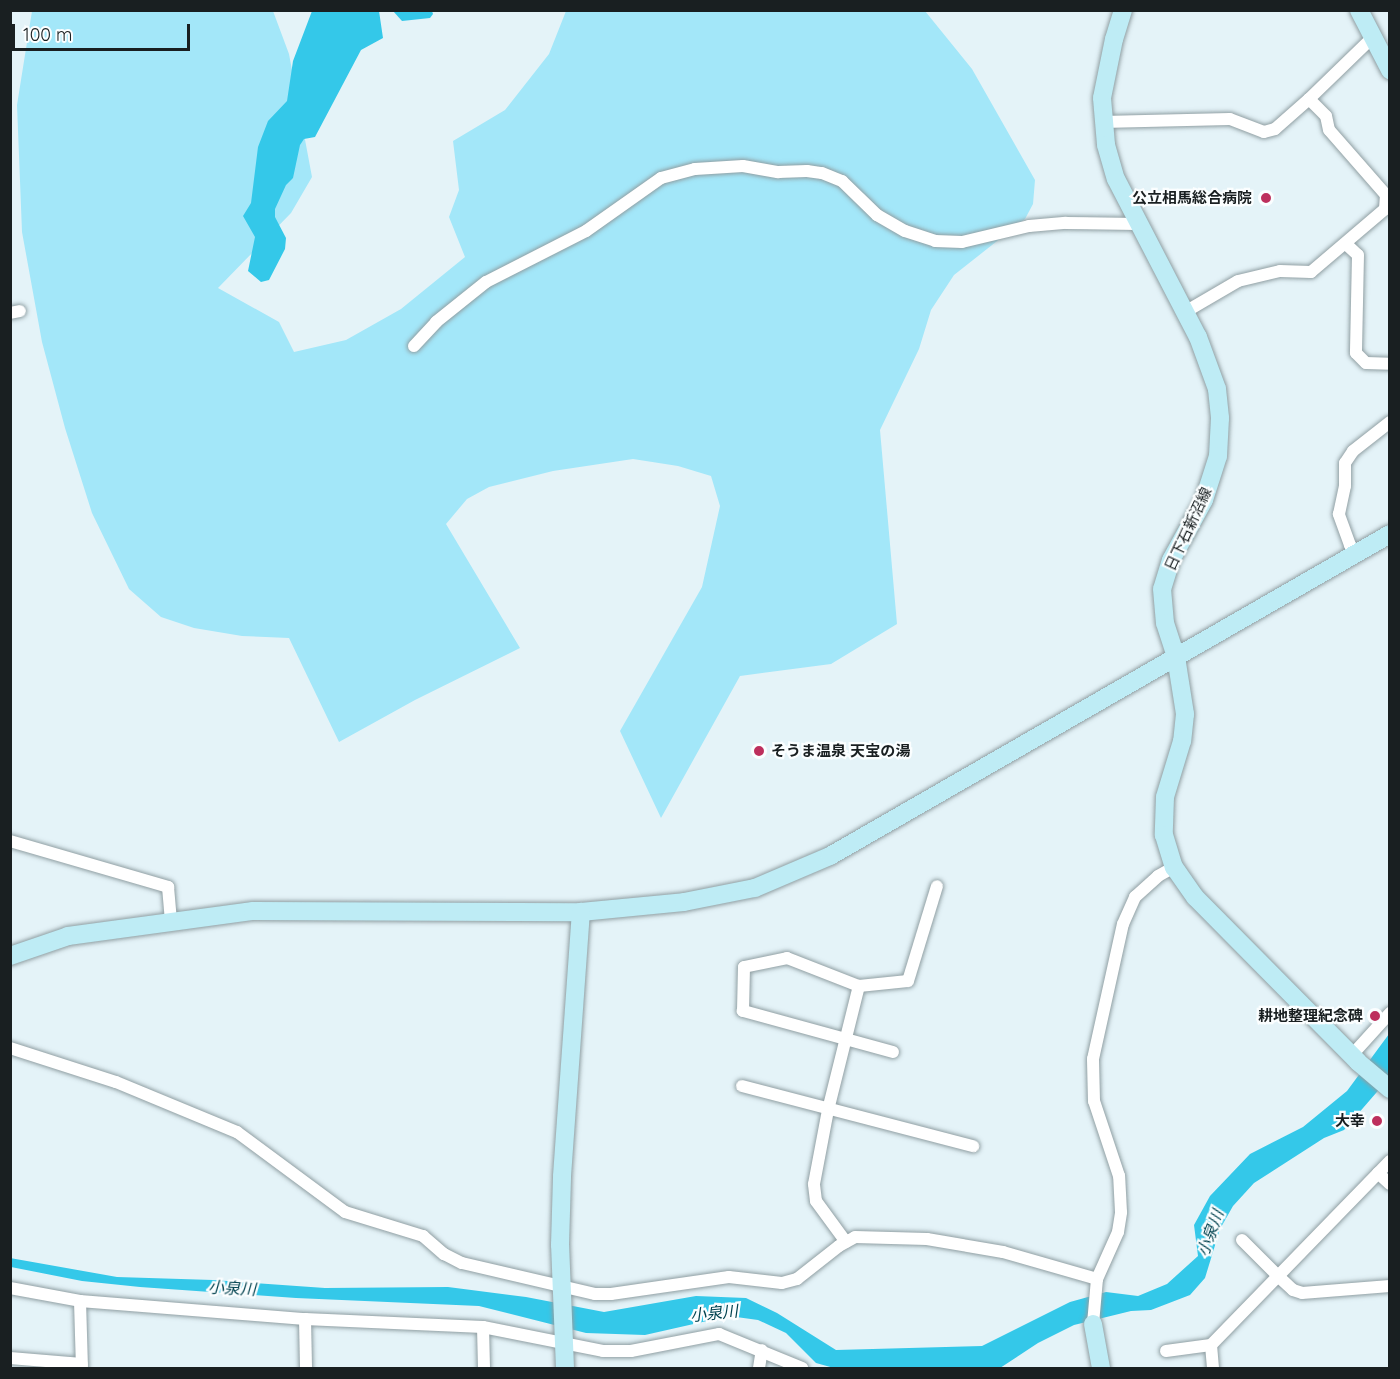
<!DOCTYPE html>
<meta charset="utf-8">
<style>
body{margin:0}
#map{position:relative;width:1400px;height:1379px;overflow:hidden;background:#e4f3f8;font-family:Quicksand,"Noto Sans JP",sans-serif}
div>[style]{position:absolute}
.green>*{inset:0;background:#a3e7f9}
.water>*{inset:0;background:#34c8e9}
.roads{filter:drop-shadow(0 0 2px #909fa3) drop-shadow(0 0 2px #909fa3)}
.street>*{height:12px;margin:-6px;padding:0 6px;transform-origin:6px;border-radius:6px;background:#fff}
.secondary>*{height:18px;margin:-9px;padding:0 9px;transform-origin:9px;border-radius:9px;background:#beecf5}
.dots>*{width:16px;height:16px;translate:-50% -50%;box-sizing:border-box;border:3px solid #fbfeff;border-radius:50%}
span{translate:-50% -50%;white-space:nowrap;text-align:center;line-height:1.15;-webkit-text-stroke:4.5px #fbfeff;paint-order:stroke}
.poi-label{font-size:15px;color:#191f21;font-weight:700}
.right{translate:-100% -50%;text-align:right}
.left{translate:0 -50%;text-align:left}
.street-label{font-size:15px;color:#191f21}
.water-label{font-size:16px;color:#00424f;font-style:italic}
.frame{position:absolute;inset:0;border:12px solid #191f21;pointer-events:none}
.scale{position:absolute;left:12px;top:24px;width:178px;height:27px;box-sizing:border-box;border:3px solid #191f21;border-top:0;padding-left:8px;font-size:18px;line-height:21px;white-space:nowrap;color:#191f21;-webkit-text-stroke:4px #fbfeff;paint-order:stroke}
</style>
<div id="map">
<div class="green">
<div style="clip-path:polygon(32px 11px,273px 11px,289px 54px,312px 177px,291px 213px,218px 288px,279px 322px,294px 352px,346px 340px,401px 309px,465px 257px,449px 217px,459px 190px,453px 141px,505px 110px,549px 54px,566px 11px,925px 11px,972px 69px,1035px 180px,1033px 204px,1025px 219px,954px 275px,931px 310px,919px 349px,880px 430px,897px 624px,831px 664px,740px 676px,661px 818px,620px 731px,702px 587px,720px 506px,711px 476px,678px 466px,633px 459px,553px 471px,489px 487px,467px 499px,446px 524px,520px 648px,415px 700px,339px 742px,289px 638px,242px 636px,194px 628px,161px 617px,129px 589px,92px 513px,65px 428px,42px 342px,22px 232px,17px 105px)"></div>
</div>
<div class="water">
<div style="clip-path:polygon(312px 11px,379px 11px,383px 38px,361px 50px,315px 137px,304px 139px,300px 145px,293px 178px,286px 185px,275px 209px,275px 217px,286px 238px,285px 249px,269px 280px,261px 282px,248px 271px,255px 237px,243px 216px,251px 203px,258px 147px,268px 121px,287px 101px,293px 61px)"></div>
<div style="clip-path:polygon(393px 11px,432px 11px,433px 14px,430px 18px,402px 21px)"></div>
<div style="clip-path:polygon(1389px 1034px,1389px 1078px,1344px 1130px,1324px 1138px,1254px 1183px,1233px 1206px,1220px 1229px,1205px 1278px,1190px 1295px,1151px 1310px,1131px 1311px,1074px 1325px,1038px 1343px,1000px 1368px,834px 1368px,816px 1363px,786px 1333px,758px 1320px,729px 1316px,645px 1335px,586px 1333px,479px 1306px,296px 1298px,140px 1287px,82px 1281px,11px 1267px,10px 1258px,117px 1277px,213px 1280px,325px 1288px,448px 1287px,526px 1297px,604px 1312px,696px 1296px,746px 1298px,777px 1313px,836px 1350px,982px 1346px,1070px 1302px,1106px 1292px,1138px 1296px,1167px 1284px,1198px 1256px,1194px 1225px,1210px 1196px,1250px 1154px,1303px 1127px,1347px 1091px)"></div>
</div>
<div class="roads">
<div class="street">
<div style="left:1102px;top:122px;width:128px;rotate:-1.3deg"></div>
<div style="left:1230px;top:119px;width:36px;rotate:21deg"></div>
<div style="left:1264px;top:132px;width:11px;rotate:-15deg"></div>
<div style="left:1275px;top:129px;width:45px;rotate:-41.4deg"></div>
<div style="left:1346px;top:244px;width:16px;rotate:43deg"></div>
<div style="left:1358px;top:255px;width:98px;rotate:91.2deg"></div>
<div style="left:1356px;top:353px;width:14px;rotate:45deg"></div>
<div style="left:1366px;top:363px;width:24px;rotate:2deg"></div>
<div style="left:1185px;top:312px;width:61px;rotate:-30.3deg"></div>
<div style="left:1238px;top:281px;width:43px;rotate:-13.4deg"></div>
<div style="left:1280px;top:271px;width:31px;rotate:2deg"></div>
<div style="left:1311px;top:272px;width:97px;rotate:-40.4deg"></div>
<div style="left:1385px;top:209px;width:14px;rotate:-86deg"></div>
<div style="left:1386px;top:195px;width:86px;rotate:-131.2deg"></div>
<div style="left:1329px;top:130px;width:14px;rotate:-102deg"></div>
<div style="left:1326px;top:116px;width:24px;rotate:-135deg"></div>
<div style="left:1309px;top:99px;width:88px;rotate:-44.1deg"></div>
<div style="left:10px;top:313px;width:10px;rotate:-11deg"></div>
<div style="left:414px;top:346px;width:33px;rotate:-47deg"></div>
<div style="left:436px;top:322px;width:64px;rotate:-38.7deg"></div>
<div style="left:486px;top:282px;width:112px;rotate:-27deg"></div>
<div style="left:586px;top:231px;width:92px;rotate:-35.2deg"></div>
<div style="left:661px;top:178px;width:35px;rotate:-15deg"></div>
<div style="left:695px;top:169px;width:48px;rotate:-3.6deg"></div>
<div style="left:743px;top:166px;width:36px;rotate:10deg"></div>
<div style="left:778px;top:172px;width:29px;rotate:-2deg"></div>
<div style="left:807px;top:171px;width:15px;rotate:8deg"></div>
<div style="left:822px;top:173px;width:22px;rotate:22deg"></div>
<div style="left:842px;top:181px;width:49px;rotate:44.2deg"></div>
<div style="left:877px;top:215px;width:32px;rotate:30deg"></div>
<div style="left:905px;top:231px;width:32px;rotate:18deg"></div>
<div style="left:935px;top:241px;width:27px;rotate:2deg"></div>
<div style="left:962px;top:242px;width:69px;rotate:-13.4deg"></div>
<div style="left:1029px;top:226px;width:37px;rotate:-5deg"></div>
<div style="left:1066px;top:223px;width:71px;rotate:0.8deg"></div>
<div style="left:1356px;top:554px;width:11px;rotate:-124deg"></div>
<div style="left:1350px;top:545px;width:33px;rotate:-110deg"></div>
<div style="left:1339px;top:514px;width:29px;rotate:-78deg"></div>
<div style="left:1345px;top:486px;width:23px;rotate:-90deg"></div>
<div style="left:1345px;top:463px;width:14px;rotate:-56deg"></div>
<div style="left:1353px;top:451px;width:47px;rotate:-38.1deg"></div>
<div style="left:10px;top:841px;width:165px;rotate:16.2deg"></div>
<div style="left:168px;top:887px;width:35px;rotate:85deg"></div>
<div style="left:10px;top:1048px;width:111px;rotate:17.8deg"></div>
<div style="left:116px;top:1082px;width:131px;rotate:22.5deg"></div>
<div style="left:237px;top:1132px;width:134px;rotate:36.5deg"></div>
<div style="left:345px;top:1212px;width:82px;rotate:17.1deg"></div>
<div style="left:423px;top:1236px;width:28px;rotate:41deg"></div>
<div style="left:444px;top:1254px;width:20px;rotate:27deg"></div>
<div style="left:462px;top:1263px;width:137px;rotate:13.1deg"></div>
<div style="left:595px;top:1294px;width:16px"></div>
<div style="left:611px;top:1294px;width:119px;rotate:-8.2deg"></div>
<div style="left:729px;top:1277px;width:53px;rotate:6.5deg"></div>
<div style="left:782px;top:1283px;width:16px;rotate:-15deg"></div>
<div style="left:797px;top:1279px;width:53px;rotate:-38.2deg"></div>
<div style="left:839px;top:1246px;width:18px;rotate:-29deg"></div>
<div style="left:855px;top:1237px;width:72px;rotate:1.6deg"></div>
<div style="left:927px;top:1239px;width:77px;rotate:9.7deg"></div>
<div style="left:1003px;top:1252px;width:98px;rotate:16deg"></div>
<div style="left:1097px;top:1279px;width:45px;rotate:95.1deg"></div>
<div style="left:893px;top:1052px;width:156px;rotate:-164.7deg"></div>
<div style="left:743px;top:1011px;width:44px;rotate:-88.7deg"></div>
<div style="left:744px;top:967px;width:44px;rotate:-11.8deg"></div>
<div style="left:787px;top:958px;width:77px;rotate:21.3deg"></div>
<div style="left:859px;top:986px;width:49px;rotate:-5.8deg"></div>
<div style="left:908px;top:981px;width:99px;rotate:-73deg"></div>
<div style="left:1352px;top:1055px;width:57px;rotate:-47.9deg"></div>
<div style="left:742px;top:1086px;width:239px;rotate:14.6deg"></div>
<div style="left:1378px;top:1173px;width:16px;rotate:43deg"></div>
<div style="left:1242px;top:1240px;width:52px;rotate:45deg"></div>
<div style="left:1279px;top:1277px;width:19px;rotate:43deg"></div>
<div style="left:1293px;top:1290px;width:9px;rotate:18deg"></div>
<div style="left:1302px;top:1293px;width:88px;rotate:-4.5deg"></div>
<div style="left:846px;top:1242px;width:51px;rotate:-126.2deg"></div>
<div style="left:816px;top:1201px;width:17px;rotate:-97deg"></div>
<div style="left:814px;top:1184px;width:75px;rotate:-79.3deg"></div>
<div style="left:828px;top:1110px;width:128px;rotate:-76deg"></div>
<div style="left:1097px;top:1279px;width:51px;rotate:-65.9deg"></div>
<div style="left:1118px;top:1232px;width:20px;rotate:-81deg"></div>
<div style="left:1121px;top:1212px;width:36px;rotate:-93deg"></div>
<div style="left:1119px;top:1176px;width:79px;rotate:-108.4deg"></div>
<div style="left:1094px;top:1101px;width:42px;rotate:-91.4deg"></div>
<div style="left:1093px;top:1059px;width:138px;rotate:-77.5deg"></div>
<div style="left:1123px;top:924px;width:30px;rotate:-66deg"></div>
<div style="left:1135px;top:897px;width:31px;rotate:-42deg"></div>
<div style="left:1158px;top:876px;width:18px;rotate:-29deg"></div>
<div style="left:10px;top:1288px;width:71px;rotate:10.5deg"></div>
<div style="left:80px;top:1301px;width:226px;rotate:4.6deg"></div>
<div style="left:305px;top:1319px;width:178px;rotate:2.6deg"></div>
<div style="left:483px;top:1327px;width:122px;rotate:11.3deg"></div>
<div style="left:603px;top:1351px;width:28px"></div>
<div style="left:631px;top:1351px;width:90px;rotate:-10.9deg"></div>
<div style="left:719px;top:1334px;width:90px;rotate:22.3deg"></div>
<div style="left:80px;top:1301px;width:67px;rotate:88.3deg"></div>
<div style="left:305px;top:1319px;width:49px;rotate:88.8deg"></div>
<div style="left:483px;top:1327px;width:41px;rotate:88.6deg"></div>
<div style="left:1166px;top:1351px;width:45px;rotate:-7.6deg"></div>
<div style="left:10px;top:1358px;width:72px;rotate:4.8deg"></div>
<div style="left:759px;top:1368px;width:18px;rotate:-81deg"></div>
<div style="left:1213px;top:1368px;width:23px;rotate:-95deg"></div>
<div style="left:1211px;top:1345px;width:257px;rotate:-45.8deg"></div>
</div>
<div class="secondary">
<div style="left:1123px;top:10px;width:30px;rotate:107deg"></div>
<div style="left:1114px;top:39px;width:60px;rotate:101.5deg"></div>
<div style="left:1102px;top:98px;width:47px;rotate:85.1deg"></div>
<div style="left:1106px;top:145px;width:35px;rotate:74deg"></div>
<div style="left:1116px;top:179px;width:178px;rotate:62.6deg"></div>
<div style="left:1198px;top:337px;width:55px;rotate:69.9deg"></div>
<div style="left:1217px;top:389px;width:29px;rotate:84deg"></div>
<div style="left:1220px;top:418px;width:38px;rotate:93deg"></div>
<div style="left:1218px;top:456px;width:46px;rotate:107.7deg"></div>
<div style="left:1204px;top:500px;width:68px;rotate:118.8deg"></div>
<div style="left:1171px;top:560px;width:30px;rotate:107deg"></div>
<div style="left:1162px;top:589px;width:34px;rotate:85deg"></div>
<div style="left:1165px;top:623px;width:36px;rotate:72deg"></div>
<div style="left:1176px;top:657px;width:58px;rotate:81deg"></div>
<div style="left:1185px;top:714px;width:27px;rotate:96deg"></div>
<div style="left:1182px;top:741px;width:59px;rotate:106.9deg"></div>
<div style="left:1165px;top:797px;width:38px;rotate:92deg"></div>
<div style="left:1164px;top:835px;width:34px;rotate:73deg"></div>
<div style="left:1174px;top:867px;width:37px;rotate:55deg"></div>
<div style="left:1195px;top:897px;width:232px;rotate:45.3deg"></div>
<div style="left:1358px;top:1062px;width:42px;rotate:40.2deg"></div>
<div style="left:1359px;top:10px;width:68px;rotate:62.7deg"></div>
<div style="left:10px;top:956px;width:61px;rotate:-19deg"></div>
<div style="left:68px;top:936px;width:187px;rotate:-7.7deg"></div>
<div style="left:253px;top:911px;width:328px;rotate:0.2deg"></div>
<div style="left:581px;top:912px;width:103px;rotate:-5.5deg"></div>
<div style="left:684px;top:902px;width:72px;rotate:-11.2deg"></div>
<div style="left:755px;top:888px;width:82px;rotate:-23.1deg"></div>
<div style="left:830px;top:856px;width:646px;rotate:-29.9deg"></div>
<div style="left:1093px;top:1324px;width:45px;rotate:79.7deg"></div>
<div style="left:565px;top:1368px;width:123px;rotate:-92.3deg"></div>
<div style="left:560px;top:1245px;width:69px;rotate:-88.3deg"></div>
<div style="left:562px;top:1176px;width:265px;rotate:-85.9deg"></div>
</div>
</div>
<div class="dots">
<div style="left:1266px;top:198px;background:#bd2f5d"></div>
<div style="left:759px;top:751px;background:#bd2f5d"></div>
<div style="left:1375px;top:1016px;background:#bd2f5d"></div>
<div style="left:1377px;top:1121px;background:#bd2f5d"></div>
</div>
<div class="poi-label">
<span class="right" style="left:1252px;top:198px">公立相馬総合病院</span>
<span class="left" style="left:771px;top:751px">そうま温泉 天宝の湯</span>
<span class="right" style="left:1363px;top:1016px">耕地整理紀念碑</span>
<span class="right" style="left:1365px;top:1121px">大幸</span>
</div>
<div class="street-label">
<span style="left:1188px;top:529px;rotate:-65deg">日下石新沼線</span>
</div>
<div class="water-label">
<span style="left:1210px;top:1233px;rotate:-70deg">小泉川</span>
<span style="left:232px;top:1288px;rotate:3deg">小泉川</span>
<span style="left:714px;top:1313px;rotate:-6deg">小泉川</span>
</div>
<div class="frame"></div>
<div class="scale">100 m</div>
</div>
